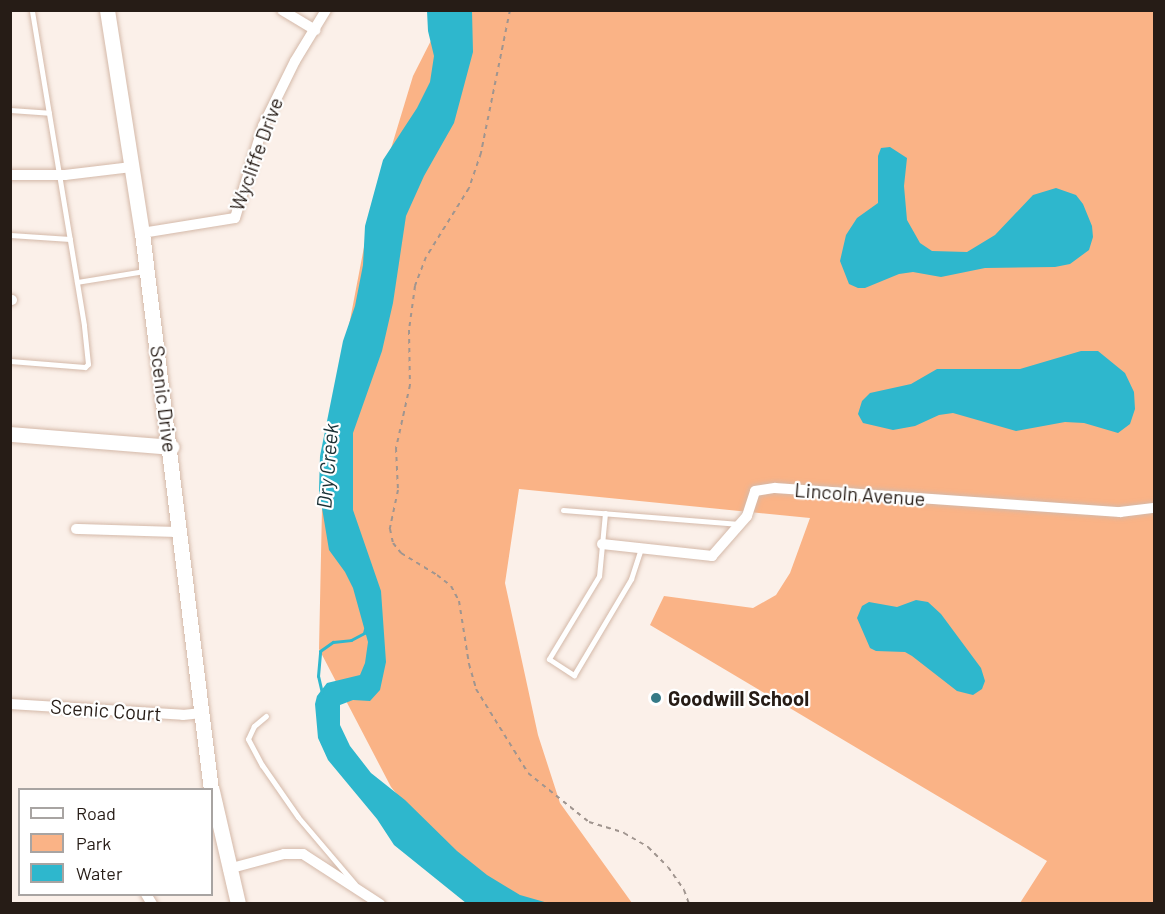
<!DOCTYPE html>
<style>
body{margin:0}
#map{position:relative;width:1165px;height:914px;overflow:hidden;background:#fbf0e9;font-family:Barlow,sans-serif}
div>[style]{position:absolute}
.green>*{inset:0;background:#fab386}
.water>*{inset:0;background:#2eb7cd}
.stream>*{height:3px;margin:-1.5px;padding:0 1.5px;transform-origin:1.5px;border-radius:1.5px;background:#2eb7cd}
.path>*{height:2px;margin-top:-1px;transform-origin:0;background:repeating-linear-gradient(90deg,#a0958f 0 4.5px,transparent 0 9px)}
.roads{filter:drop-shadow(0 0 2px #d4b9a9) drop-shadow(0 0 2px #d4b9a9)}
.lane>*{height:5px;margin:-2.5px;padding:0 2.5px;transform-origin:2.5px;border-radius:2.5px;background:#fff}
.street>*{height:10px;margin:-5px;padding:0 5px;transform-origin:5px;border-radius:5px;background:#fff}
.secondary>*{height:15px;margin:-7.5px;padding:0 7.5px;transform-origin:7.5px;border-radius:7.5px;background:#fff}
.dots>*{width:16px;height:16px;translate:-50% -50%;box-sizing:border-box;border:3px solid #fff;border-radius:50%}
span{translate:-50% -50%;white-space:nowrap;text-align:center;line-height:1.15;-webkit-text-stroke:4.5px #fff;paint-order:stroke}
.street-label{font-size:20px;color:#261c16}
.poi-label{font-size:20px;color:#261c16;font-weight:700}
.left{translate:0 -50%;text-align:left}
.water-label{font-size:21px;color:#1a3034;font-style:italic}
.frame{position:absolute;inset:0;border:12px solid #261c16;pointer-events:none}
.legend{position:absolute;left:18px;top:788px;width:195px;height:108px;box-sizing:border-box;background:#fff;border:2px solid #a8a4a2;margin:0;padding:8px 10px;list-style:none;font-size:18px;color:#261c16}
.legend li{display:flex;align-items:center;gap:12px;height:30px}
.legend b{width:30px;border:2px solid #a8a4a2}
</style>
<div id="map">
<div class="green">
<div style="clip-path:polygon(446px 11px,1154px 11px,1154px 903px,1020px 903px,1047px 861px,650px 625px,664px 596px,753px 608px,776px 595px,790px 573px,810px 518px,519px 489px,505px 583px,538px 735px,560px 803px,632px 903px,486px 903px,391px 787px,319px 649px,323px 461px,369px 221px,413px 76px)"></div>
</div>
<div class="water">
<div style="clip-path:polygon(427px 11px,472px 11px,473px 52px,454px 123px,424px 176px,406px 216px,393px 303px,382px 351px,353px 433px,353px 510px,381px 591px,386px 662px,380px 690px,370px 701px,353px 700px,340px 705px,340px 725px,350px 746px,371px 773px,405px 800px,457px 851px,487px 875px,520px 895px,548px 903px,466px 903px,394px 845px,377px 819px,328px 760px,318px 738px,315px 704px,317px 696px,327px 683px,360px 675px,365px 663px,368px 642px,353px 588px,345px 572px,329px 550px,319px 490px,320px 456px,343px 341px,355px 306px,363px 265px,365px 226px,383px 160px,417px 108px,430px 82px,434px 56px,428px 31px)"></div>
<div style="clip-path:polygon(890px 147px,907px 158px,904px 186px,907px 220px,920px 243px,932px 251px,967px 252px,995px 235px,1033px 195px,1056px 188px,1076px 195px,1083px 204px,1092px 226px,1093px 237px,1089px 250px,1070px 264px,1055px 267px,985px 268px,941px 277px,913px 272px,899px 274px,865px 288px,858px 288px,849px 284px,840px 261px,846px 235px,857px 218px,878px 203px,878px 156px,881px 148px)"></div>
<div style="clip-path:polygon(1081px 351px,1098px 351px,1125px 373px,1134px 392px,1135px 409px,1130px 424px,1118px 433px,1084px 423px,1065px 422px,1016px 431px,953px 413px,939px 415px,915px 426px,893px 430px,863px 423px,858px 414px,862px 401px,870px 393px,911px 384px,937px 369px,1020px 369px)"></div>
<div style="clip-path:polygon(916px 600px,928px 602px,941px 614px,981px 668px,985px 681px,982px 689px,973px 695px,957px 691px,912px 656px,905px 652px,876px 651px,870px 648px,857px 618px,862px 606px,869px 602px,897px 607px)"></div>
</div>
<div class="stream">
<div style="left:322px;top:693px;width:17px;rotate:-103deg"></div>
<div style="left:318px;top:676px;width:25px;rotate:-85deg"></div>
<div style="left:320px;top:651px;width:16px;rotate:-35deg"></div>
<div style="left:333px;top:642px;width:18px;rotate:-6deg"></div>
<div style="left:351px;top:640px;width:15px;rotate:-28deg"></div>
<div style="left:364px;top:633px;width:4px;rotate:-76deg"></div>
</div>
<div class="path">
<div style="left:510px;top:10px;width:146px;rotate:101.5deg"></div>
<div style="left:481px;top:153px;width:37px;rotate:109deg"></div>
<div style="left:469px;top:188px;width:81px;rotate:121.9deg"></div>
<div style="left:426px;top:257px;width:31px;rotate:111deg"></div>
<div style="left:415px;top:286px;width:44px;rotate:97.8deg"></div>
<div style="left:409px;top:330px;width:55px;rotate:89deg"></div>
<div style="left:410px;top:385px;width:65px;rotate:102.5deg"></div>
<div style="left:396px;top:448px;width:42px;rotate:87.3deg"></div>
<div style="left:398px;top:490px;width:40px;rotate:102deg"></div>
<div style="left:390px;top:529px;width:14px;rotate:78deg"></div>
<div style="left:393px;top:543px;width:13px;rotate:51deg"></div>
<div style="left:401px;top:553px;width:42px;rotate:31.4deg"></div>
<div style="left:437px;top:575px;width:18px;rotate:38deg"></div>
<div style="left:451px;top:586px;width:17px;rotate:62deg"></div>
<div style="left:459px;top:601px;width:64px;rotate:81deg"></div>
<div style="left:469px;top:664px;width:26px;rotate:74deg"></div>
<div style="left:476px;top:689px;width:99px;rotate:58.2deg"></div>
<div style="left:528px;top:773px;width:78px;rotate:38.8deg"></div>
<div style="left:589px;top:822px;width:37px;rotate:17deg"></div>
<div style="left:624px;top:833px;width:28px;rotate:30deg"></div>
<div style="left:648px;top:847px;width:28px;rotate:45deg"></div>
<div style="left:668px;top:867px;width:28px;rotate:55deg"></div>
<div style="left:684px;top:890px;width:15px;rotate:70deg"></div>
</div>
<div class="roads">
<div class="lane">
<div style="left:10px;top:110px;width:39px;rotate:4deg"></div>
<div style="left:10px;top:235px;width:60px;rotate:3.8deg"></div>
<div style="left:77px;top:282px;width:69px;rotate:-9.2deg"></div>
<div style="left:10px;top:361px;width:75px;rotate:4.6deg"></div>
<div style="left:85px;top:367px;width:4px;rotate:-45deg"></div>
<div style="left:88px;top:364px;width:39px;rotate:-96deg"></div>
<div style="left:84px;top:325px;width:319px;rotate:-99.4deg"></div>
<div style="left:563px;top:510px;width:177px;rotate:4.5deg"></div>
<div style="left:605px;top:513px;width:63px;rotate:95.4deg"></div>
<div style="left:599px;top:576px;width:97px;rotate:121.1deg"></div>
<div style="left:549px;top:659px;width:30px;rotate:33deg"></div>
<div style="left:574px;top:675px;width:112px;rotate:-59.3deg"></div>
<div style="left:631px;top:579px;width:33px;rotate:-72deg"></div>
<div style="left:266px;top:716px;width:16px;rotate:140deg"></div>
<div style="left:254px;top:726px;width:14px;rotate:115deg"></div>
<div style="left:248px;top:739px;width:30px;rotate:62deg"></div>
<div style="left:262px;top:765px;width:63px;rotate:55.3deg"></div>
<div style="left:298px;top:817px;width:88px;rotate:49.6deg"></div>
</div>
<div class="street">
<div style="left:282px;top:10px;width:39px;rotate:31deg"></div>
<div style="left:10px;top:175px;width:55px"></div>
<div style="left:65px;top:175px;width:67px;rotate:-6.8deg"></div>
<div style="left:142px;top:233px;width:94px;rotate:-9.2deg"></div>
<div style="left:235px;top:218px;width:96px;rotate:-73.1deg"></div>
<div style="left:263px;top:126px;width:72px;rotate:-63.8deg"></div>
<div style="left:295px;top:61px;width:60px;rotate:-58.7deg"></div>
<div style="left:10px;top:300px;width:2px"></div>
<div style="left:76px;top:529px;width:104px;rotate:1.7deg"></div>
<div style="left:602px;top:544px;width:111px;rotate:6.2deg"></div>
<div style="left:712px;top:556px;width:53px;rotate:-48.8deg"></div>
<div style="left:747px;top:516px;width:26px;rotate:-72deg"></div>
<div style="left:755px;top:491px;width:20px;rotate:-9deg"></div>
<div style="left:775px;top:488px;width:346px;rotate:4deg"></div>
<div style="left:1120px;top:512px;width:34px;rotate:-7deg"></div>
<div style="left:10px;top:704px;width:173px;rotate:3.6deg"></div>
<div style="left:183px;top:715px;width:19px;rotate:-6deg"></div>
<div style="left:228px;top:869px;width:58px;rotate:-15deg"></div>
<div style="left:284px;top:854px;width:19px"></div>
<div style="left:303px;top:854px;width:92px;rotate:33deg"></div>
<div style="left:146px;top:894px;width:12px;rotate:59deg"></div>
</div>
<div class="secondary">
<div style="left:107px;top:10px;width:226px;rotate:81.1deg"></div>
<div style="left:142px;top:233px;width:561px;rotate:82.94deg"></div>
<div style="left:10px;top:434px;width:162px;rotate:4.6deg"></div>
<div style="left:212px;top:791px;width:116px;rotate:77deg"></div>
</div>
</div>
<div class="dots">
<div style="left:656px;top:698px;background:#357a87"></div>
</div>
<div class="street-label">
<span style="left:256px;top:154px;rotate:-70deg">Wycliffe Drive</span>
<span style="left:164px;top:399px;rotate:83deg">Scenic Drive</span>
<span style="left:860px;top:494px;rotate:4deg">Lincoln Avenue</span>
<span style="left:106px;top:710px;rotate:4deg">Scenic Court</span>
</div>
<div class="poi-label">
<span class="left" style="left:668px;top:698px">Goodwill School</span>
</div>
<div class="water-label">
<span style="left:327px;top:466px;rotate:-85deg">Dry Creek</span>
</div>
<div class="frame"></div>
<ul class="legend">
<li><b style="height:8px;background:#fff"></b>Road</li>
<li><b style="height:16px;background:#fab386"></b>Park</li>
<li><b style="height:16px;background:#2eb7cd"></b>Water</li>
</ul>
</div>
